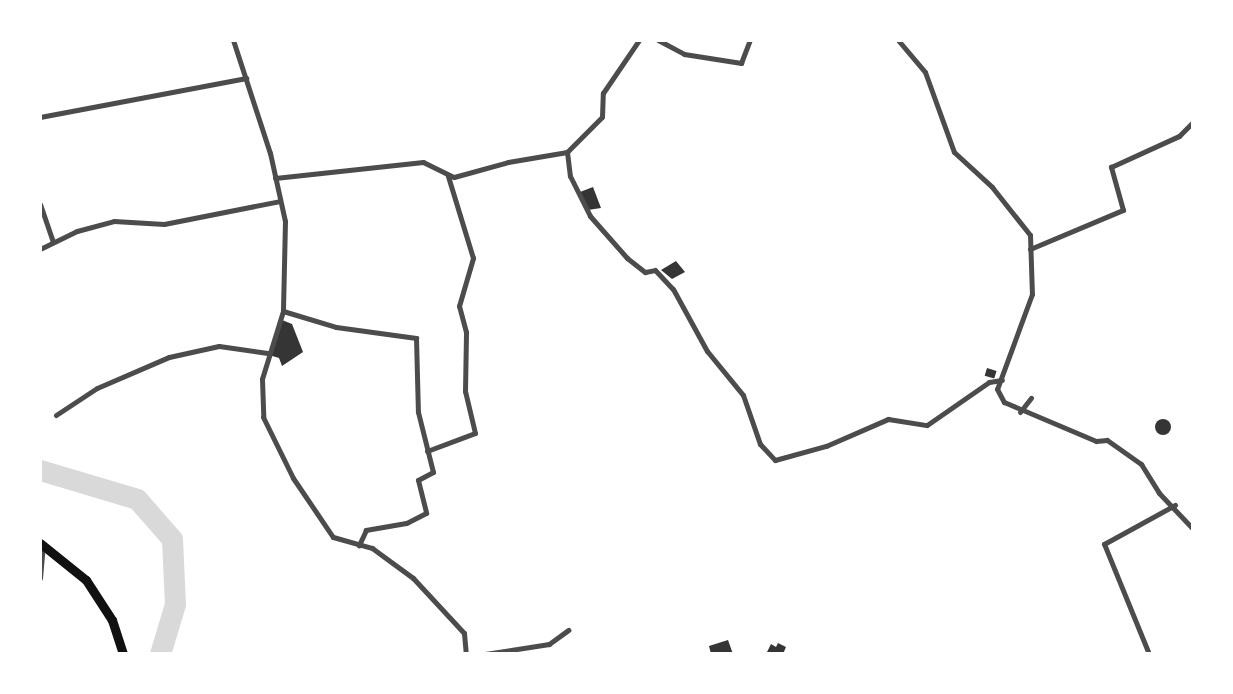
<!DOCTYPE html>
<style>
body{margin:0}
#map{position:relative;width:1233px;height:694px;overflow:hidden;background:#fff;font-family:Cabin,sans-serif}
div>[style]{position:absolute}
.stream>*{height:3.5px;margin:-1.75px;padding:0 1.75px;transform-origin:1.75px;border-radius:1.75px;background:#d9d9d9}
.river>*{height:21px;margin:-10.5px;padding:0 10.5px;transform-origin:10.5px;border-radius:10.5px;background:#d9d9d9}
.building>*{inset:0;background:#353535;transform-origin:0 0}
.round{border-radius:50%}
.minor>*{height:5px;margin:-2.5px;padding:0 2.5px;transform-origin:2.5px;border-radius:2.5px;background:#4c4c4c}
.primary>*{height:9px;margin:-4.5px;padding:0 4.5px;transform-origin:4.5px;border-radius:4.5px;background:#111}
span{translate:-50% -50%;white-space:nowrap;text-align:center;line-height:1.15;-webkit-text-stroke:6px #fff;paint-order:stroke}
.frame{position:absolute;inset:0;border:42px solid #fff;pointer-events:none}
</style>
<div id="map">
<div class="stream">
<div style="left:368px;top:654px;width:8px"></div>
</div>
<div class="river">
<div style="left:40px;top:470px;width:101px;rotate:16.6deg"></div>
<div style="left:137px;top:499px;width:53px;rotate:48.8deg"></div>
<div style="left:172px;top:539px;width:65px;rotate:87.4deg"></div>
<div style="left:175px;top:604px;width:52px;rotate:106.7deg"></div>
</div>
<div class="building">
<div style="clip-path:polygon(593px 187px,601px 208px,588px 210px,580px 192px)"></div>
<div style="clip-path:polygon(676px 261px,685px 272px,672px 279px,661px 270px)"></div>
<div style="clip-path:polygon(282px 320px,292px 324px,303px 352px,282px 366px,279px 358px,269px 355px)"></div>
<div style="left:987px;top:368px;width:10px;height:8px;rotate:17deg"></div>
<div class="round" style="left:1155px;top:419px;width:16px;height:16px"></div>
<div style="clip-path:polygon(728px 640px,733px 654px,711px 654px,709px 646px)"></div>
<div style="clip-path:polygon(778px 643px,786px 647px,783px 654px,766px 654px,771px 644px,776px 647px)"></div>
</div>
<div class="minor">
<div style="left:233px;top:40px;width:119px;rotate:71.9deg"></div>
<div style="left:270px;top:153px;width:70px;rotate:77.6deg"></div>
<div style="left:285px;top:221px;width:90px;rotate:91.3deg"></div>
<div style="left:283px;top:311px;width:71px;rotate:107.2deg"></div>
<div style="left:262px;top:379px;width:38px;rotate:88deg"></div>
<div style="left:263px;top:417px;width:68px;rotate:63.8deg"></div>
<div style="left:293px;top:478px;width:71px;rotate:55.9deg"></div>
<div style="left:333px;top:537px;width:41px;rotate:15.8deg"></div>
<div style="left:372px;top:548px;width:51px;rotate:36.2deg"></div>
<div style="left:413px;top:578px;width:75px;rotate:47.2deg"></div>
<div style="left:464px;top:633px;width:21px;rotate:85deg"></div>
<div style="left:658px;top:40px;width:30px;rotate:28deg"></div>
<div style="left:684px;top:54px;width:58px;rotate:9deg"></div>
<div style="left:741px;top:63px;width:25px;rotate:-69deg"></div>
<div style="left:898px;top:40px;width:42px;rotate:49.8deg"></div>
<div style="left:925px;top:72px;width:85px;rotate:70.1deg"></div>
<div style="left:954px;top:152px;width:52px;rotate:42.6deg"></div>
<div style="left:992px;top:187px;width:61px;rotate:51.6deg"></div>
<div style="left:1030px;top:235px;width:59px;rotate:88.1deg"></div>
<div style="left:1032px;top:294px;width:101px;rotate:110.2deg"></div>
<div style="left:997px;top:389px;width:15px;rotate:62deg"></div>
<div style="left:1004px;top:402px;width:100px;rotate:23deg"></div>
<div style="left:1096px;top:441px;width:11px;rotate:-5deg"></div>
<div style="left:1107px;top:440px;width:42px;rotate:35.2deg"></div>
<div style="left:1141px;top:464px;width:34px;rotate:58deg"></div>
<div style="left:1159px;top:493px;width:50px;rotate:46.6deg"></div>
<div style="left:40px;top:117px;width:210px;rotate:-10.7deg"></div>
<div style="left:567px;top:152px;width:49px;rotate:-45deg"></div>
<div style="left:602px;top:117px;width:24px;rotate:-88deg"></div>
<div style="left:603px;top:93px;width:64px;rotate:-55.8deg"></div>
<div style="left:275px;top:178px;width:149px;rotate:-6.2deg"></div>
<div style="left:423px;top:162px;width:34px;rotate:26deg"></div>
<div style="left:454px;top:177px;width:56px;rotate:-15.5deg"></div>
<div style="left:508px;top:162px;width:60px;rotate:-9.6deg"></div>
<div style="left:567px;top:152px;width:24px;rotate:83deg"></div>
<div style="left:570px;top:176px;width:45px;rotate:63.4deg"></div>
<div style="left:590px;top:216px;width:56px;rotate:48.6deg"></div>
<div style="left:627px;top:258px;width:23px;rotate:38deg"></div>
<div style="left:645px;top:272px;width:10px;rotate:-11deg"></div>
<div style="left:655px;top:270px;width:26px;rotate:47deg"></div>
<div style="left:673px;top:289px;width:71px;rotate:61.3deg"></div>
<div style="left:707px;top:351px;width:57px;rotate:50.7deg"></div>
<div style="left:743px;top:395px;width:52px;rotate:70.9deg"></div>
<div style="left:760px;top:444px;width:22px;rotate:47deg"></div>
<div style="left:775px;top:460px;width:53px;rotate:-15.4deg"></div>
<div style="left:826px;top:446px;width:68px;rotate:-23.5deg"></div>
<div style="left:888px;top:419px;width:39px;rotate:9deg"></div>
<div style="left:927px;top:425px;width:75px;rotate:-34.7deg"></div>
<div style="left:989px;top:382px;width:13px;rotate:-9deg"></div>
<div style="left:40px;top:204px;width:40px;rotate:71.1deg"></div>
<div style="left:40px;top:249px;width:41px;rotate:-25.9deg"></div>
<div style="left:77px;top:231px;width:38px;rotate:-15deg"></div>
<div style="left:114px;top:221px;width:50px;rotate:3.4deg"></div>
<div style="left:164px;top:224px;width:118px;rotate:-11.2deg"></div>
<div style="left:1030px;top:249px;width:101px;rotate:-22.8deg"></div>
<div style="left:1123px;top:210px;width:45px;rotate:-105.6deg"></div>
<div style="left:1111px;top:167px;width:75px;rotate:-24.5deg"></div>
<div style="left:1179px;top:136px;width:20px;rotate:-45deg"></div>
<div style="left:283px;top:311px;width:55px;rotate:16.8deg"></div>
<div style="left:336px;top:327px;width:81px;rotate:7.8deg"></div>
<div style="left:416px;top:338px;width:74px;rotate:88.5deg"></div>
<div style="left:418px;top:412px;width:62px;rotate:76deg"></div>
<div style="left:433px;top:472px;width:17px;rotate:152deg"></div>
<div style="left:418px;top:480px;width:34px;rotate:76deg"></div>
<div style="left:426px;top:513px;width:22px;rotate:153deg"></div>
<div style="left:406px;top:523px;width:41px;rotate:170.1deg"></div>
<div style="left:366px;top:530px;width:17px;rotate:115deg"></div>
<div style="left:1020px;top:412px;width:18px;rotate:-52deg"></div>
<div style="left:56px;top:415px;width:49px;rotate:-33.4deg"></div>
<div style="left:97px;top:388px;width:78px;rotate:-23.3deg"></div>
<div style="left:169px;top:357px;width:51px;rotate:-12.4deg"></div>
<div style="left:219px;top:346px;width:49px;rotate:8.1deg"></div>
<div style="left:427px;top:451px;width:51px;rotate:-20.6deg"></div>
<div style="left:475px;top:433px;width:43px;rotate:-103.4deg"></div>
<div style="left:465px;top:391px;width:59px;rotate:-89deg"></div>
<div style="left:466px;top:332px;width:27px;rotate:-105deg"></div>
<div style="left:459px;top:306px;width:50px;rotate:-73.7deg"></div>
<div style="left:473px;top:258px;width:86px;rotate:-107deg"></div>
<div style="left:40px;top:578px;width:33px;rotate:-85deg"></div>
<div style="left:485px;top:654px;width:65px;rotate:-8.9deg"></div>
<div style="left:549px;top:644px;width:24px;rotate:-36deg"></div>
<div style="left:1149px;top:654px;width:119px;rotate:-112.2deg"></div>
<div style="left:1104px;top:544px;width:81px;rotate:-28.8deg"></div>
</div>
<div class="primary">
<div style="left:40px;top:543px;width:59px;rotate:38.8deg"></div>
<div style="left:86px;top:580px;width:48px;rotate:57deg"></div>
<div style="left:112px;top:620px;width:36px;rotate:72deg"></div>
</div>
<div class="frame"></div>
</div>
